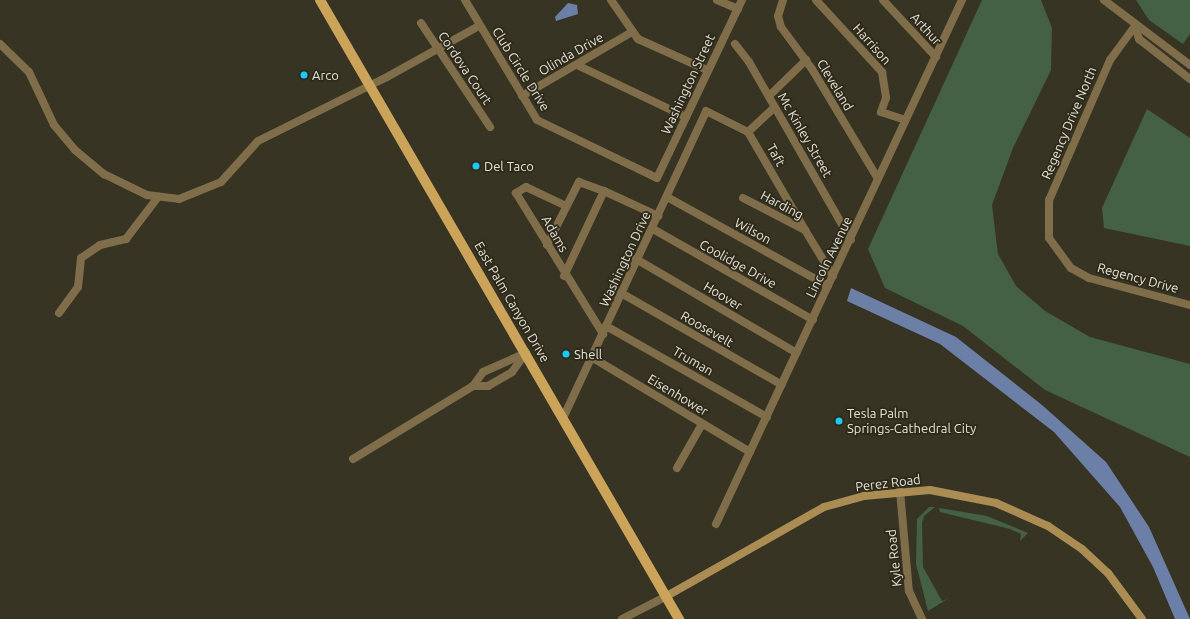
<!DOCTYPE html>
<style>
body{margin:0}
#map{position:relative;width:1190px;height:619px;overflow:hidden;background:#383424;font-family:Ubuntu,sans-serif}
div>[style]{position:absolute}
.green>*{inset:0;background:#446045}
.water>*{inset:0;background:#6c7fa6}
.minor>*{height:8px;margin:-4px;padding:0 4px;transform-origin:4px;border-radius:4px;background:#806d4a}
.secondary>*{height:8px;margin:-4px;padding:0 4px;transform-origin:4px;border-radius:4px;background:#ab8c53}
.primary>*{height:10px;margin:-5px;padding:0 5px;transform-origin:5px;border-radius:5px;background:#cca459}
.dots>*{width:11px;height:11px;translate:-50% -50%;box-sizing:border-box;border:2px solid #2e2a1a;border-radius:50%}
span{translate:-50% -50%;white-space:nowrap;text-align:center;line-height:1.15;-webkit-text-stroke:3.5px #2e2a1a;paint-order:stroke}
.street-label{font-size:13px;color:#e5e2d8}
.poi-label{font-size:13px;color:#e5e2d8}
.left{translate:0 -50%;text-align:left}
</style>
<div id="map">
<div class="green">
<div style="clip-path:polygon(982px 0,1041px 0,1052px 28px,1051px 70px,1013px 148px,992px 205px,998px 254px,1016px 286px,1045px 311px,1090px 337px,1190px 364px,1190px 457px,1045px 390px,963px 326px,885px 288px,868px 249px)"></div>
<div style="clip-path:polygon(1136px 0,1190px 0,1190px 34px,1183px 44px,1149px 20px)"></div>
<div style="clip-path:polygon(1147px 109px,1190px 138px,1190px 246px,1104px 228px,1102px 208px)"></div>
<div style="clip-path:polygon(929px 507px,935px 507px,924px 516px,922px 523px,923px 567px,942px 601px,949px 598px,928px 611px,916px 564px,917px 519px)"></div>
<div style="clip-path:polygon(939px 508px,987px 516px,1028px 533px,1020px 541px,1021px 534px,1010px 529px,940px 512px)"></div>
</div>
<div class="water">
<div style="clip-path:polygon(568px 3px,577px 5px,578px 14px,556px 21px,555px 17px)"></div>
<div style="clip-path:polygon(851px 288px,956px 337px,1042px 405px,1106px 462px,1149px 527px,1190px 619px,1175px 619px,1153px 567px,1120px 507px,1054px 432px,940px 344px,847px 301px)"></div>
</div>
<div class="minor">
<div style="left:465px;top:0;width:140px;rotate:59deg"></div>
<div style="left:537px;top:120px;width:133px;rotate:25.8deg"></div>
<div style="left:657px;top:178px;width:197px;rotate:-64.5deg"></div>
<div style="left:611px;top:0;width:47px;rotate:55.3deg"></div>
<div style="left:638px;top:39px;width:76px;rotate:24.2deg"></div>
<div style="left:717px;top:0;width:23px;rotate:23deg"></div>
<div style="left:783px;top:0;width:17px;rotate:107deg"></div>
<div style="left:778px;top:16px;width:11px;rotate:75deg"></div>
<div style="left:781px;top:27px;width:52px;rotate:53.6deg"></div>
<div style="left:812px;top:69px;width:128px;rotate:59deg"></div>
<div style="left:816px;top:0;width:98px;rotate:47.5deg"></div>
<div style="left:882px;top:72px;width:26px;rotate:81deg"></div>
<div style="left:886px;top:98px;width:15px;rotate:110deg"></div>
<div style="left:881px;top:112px;width:25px;rotate:18deg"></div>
<div style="left:883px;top:0;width:78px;rotate:47.1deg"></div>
<div style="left:1104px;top:0;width:108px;rotate:37.1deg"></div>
<div style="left:421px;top:23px;width:125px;rotate:56.4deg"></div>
<div style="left:1135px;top:26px;width:42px;rotate:126.3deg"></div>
<div style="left:1110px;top:60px;width:153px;rotate:113.5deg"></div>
<div style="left:1049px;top:200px;width:38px;rotate:90deg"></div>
<div style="left:1049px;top:238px;width:37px;rotate:54deg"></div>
<div style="left:1071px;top:268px;width:21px;rotate:29deg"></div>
<div style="left:1089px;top:278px;width:105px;rotate:15deg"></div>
<div style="left:1135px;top:26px;width:14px;rotate:73deg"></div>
<div style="left:1139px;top:39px;width:65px;rotate:38.1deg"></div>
<div style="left:0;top:44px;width:40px;rotate:44deg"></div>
<div style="left:29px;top:72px;width:59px;rotate:64.7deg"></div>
<div style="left:54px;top:125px;width:33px;rotate:50deg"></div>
<div style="left:75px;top:150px;width:38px;rotate:40deg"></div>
<div style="left:104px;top:174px;width:48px;rotate:26deg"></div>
<div style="left:147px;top:195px;width:32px;rotate:7deg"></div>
<div style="left:179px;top:199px;width:45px;rotate:-22deg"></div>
<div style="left:221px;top:182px;width:55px;rotate:-47.9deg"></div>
<div style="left:258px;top:141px;width:144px;rotate:-26.4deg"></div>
<div style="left:387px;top:77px;width:105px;rotate:-29deg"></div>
<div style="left:735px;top:44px;width:23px;rotate:52deg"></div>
<div style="left:749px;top:62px;width:205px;rotate:60.2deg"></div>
<div style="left:577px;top:65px;width:121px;rotate:25.5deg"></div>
<div style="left:522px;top:96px;width:127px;rotate:-30.2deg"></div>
<div style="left:769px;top:96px;width:52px;rotate:-44.2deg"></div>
<div style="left:748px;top:132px;width:35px;rotate:-43deg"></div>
<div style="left:667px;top:197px;width:184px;rotate:28.9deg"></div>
<div style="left:743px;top:198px;width:70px;rotate:27.3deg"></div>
<div style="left:805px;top:230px;width:54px;rotate:58.7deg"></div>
<div style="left:566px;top:206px;width:44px;rotate:-154.6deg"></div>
<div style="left:526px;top:187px;width:12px;rotate:149deg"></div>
<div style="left:516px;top:193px;width:166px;rotate:58.3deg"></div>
<div style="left:653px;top:229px;width:184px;rotate:29.6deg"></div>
<div style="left:547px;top:245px;width:71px;rotate:-63.1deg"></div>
<div style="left:579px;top:182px;width:27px;rotate:20deg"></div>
<div style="left:636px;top:259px;width:186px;rotate:30.3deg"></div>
<div style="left:564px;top:276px;width:94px;rotate:-64.8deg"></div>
<div style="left:604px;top:191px;width:60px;rotate:24.8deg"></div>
<div style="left:621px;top:293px;width:185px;rotate:29.7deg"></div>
<div style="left:59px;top:313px;width:32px;rotate:-54deg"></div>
<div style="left:78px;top:287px;width:29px;rotate:-84deg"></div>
<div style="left:81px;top:258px;width:23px;rotate:-34deg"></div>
<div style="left:100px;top:245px;width:27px;rotate:-13deg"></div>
<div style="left:126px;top:239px;width:53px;rotate:-52.7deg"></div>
<div style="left:606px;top:326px;width:185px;rotate:29.5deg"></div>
<div style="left:593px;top:358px;width:183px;rotate:30.9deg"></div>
<div style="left:473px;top:386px;width:15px"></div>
<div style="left:488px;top:386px;width:28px;rotate:-30deg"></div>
<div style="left:512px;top:372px;width:24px;rotate:-54deg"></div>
<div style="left:564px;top:416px;width:336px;rotate:-65deg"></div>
<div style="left:706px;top:111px;width:47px;rotate:26.6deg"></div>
<div style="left:748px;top:132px;width:113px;rotate:59.8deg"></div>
<div style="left:353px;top:459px;width:140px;rotate:-31.3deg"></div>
<div style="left:473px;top:386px;width:17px;rotate:-54deg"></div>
<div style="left:483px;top:372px;width:47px;rotate:-23.8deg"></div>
<div style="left:677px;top:468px;width:51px;rotate:-60.4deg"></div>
<div style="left:900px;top:491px;width:100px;rotate:84.9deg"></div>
<div style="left:909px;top:591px;width:31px;rotate:65deg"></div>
<div style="left:716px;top:524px;width:579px;rotate:-64.85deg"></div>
<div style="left:622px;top:619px;width:48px;rotate:-27.1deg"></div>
</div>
<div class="secondary">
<div style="left:665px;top:597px;width:183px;rotate:-29.5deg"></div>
<div style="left:824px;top:507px;width:41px;rotate:-15.4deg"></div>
<div style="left:864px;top:496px;width:66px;rotate:-5.2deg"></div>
<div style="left:930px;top:490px;width:67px;rotate:11.1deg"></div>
<div style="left:996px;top:503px;width:57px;rotate:23.9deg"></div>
<div style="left:1048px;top:526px;width:41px;rotate:34.1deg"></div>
<div style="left:1082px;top:549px;width:35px;rotate:43deg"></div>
<div style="left:1108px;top:573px;width:57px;rotate:53.5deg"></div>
</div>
<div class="primary">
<div style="left:320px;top:0;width:716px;rotate:59.89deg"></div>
</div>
<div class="dots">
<div style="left:304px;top:75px;background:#19cafc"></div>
<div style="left:476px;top:166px;background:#19cafc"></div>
<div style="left:566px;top:354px;background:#19cafc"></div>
<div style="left:839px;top:421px;background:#19cafc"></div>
</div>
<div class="street-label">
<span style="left:926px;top:29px;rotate:47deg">Arthur</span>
<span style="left:872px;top:44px;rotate:48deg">Harrison</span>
<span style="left:571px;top:54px;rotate:-30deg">Olinda Drive</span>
<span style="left:465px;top:68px;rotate:56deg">Cordova Court</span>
<span style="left:521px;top:69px;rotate:58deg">Club Circle Drive</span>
<span style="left:688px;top:84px;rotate:-65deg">Washington Street</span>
<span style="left:835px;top:85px;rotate:59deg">Cleveland</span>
<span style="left:1069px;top:123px;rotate:-67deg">Regency Drive North</span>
<span style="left:805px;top:135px;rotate:60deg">Mc Kinley Street</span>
<span style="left:776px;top:155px;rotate:61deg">Taft</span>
<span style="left:782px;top:205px;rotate:28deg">Harding</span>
<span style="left:753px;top:231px;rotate:29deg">Wilson</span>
<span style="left:555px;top:234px;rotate:60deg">Adams</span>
<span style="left:829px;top:257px;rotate:-64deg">Lincoln Avenue</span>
<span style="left:625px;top:259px;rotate:-65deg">Washington Drive</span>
<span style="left:738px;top:264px;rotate:29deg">Coolidge Drive</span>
<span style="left:1138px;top:278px;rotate:15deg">Regency Drive</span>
<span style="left:723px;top:296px;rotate:31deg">Hoover</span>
<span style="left:512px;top:302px;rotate:60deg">East Palm Canyon Drive</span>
<span style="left:707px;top:329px;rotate:30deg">Roosevelt</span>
<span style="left:693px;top:361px;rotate:30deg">Truman</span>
<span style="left:678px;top:395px;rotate:31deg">Eisenhower</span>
<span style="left:888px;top:483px;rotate:-7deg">Perez Road</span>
<span style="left:894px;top:558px;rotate:-96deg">Kyle Road</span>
</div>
<div class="poi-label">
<span class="left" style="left:312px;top:75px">Arco</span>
<span class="left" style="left:484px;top:166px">Del Taco</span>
<span class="left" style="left:574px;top:354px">Shell</span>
<span class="left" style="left:847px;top:421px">Tesla Palm<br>Springs-Cathedral City</span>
</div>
</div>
